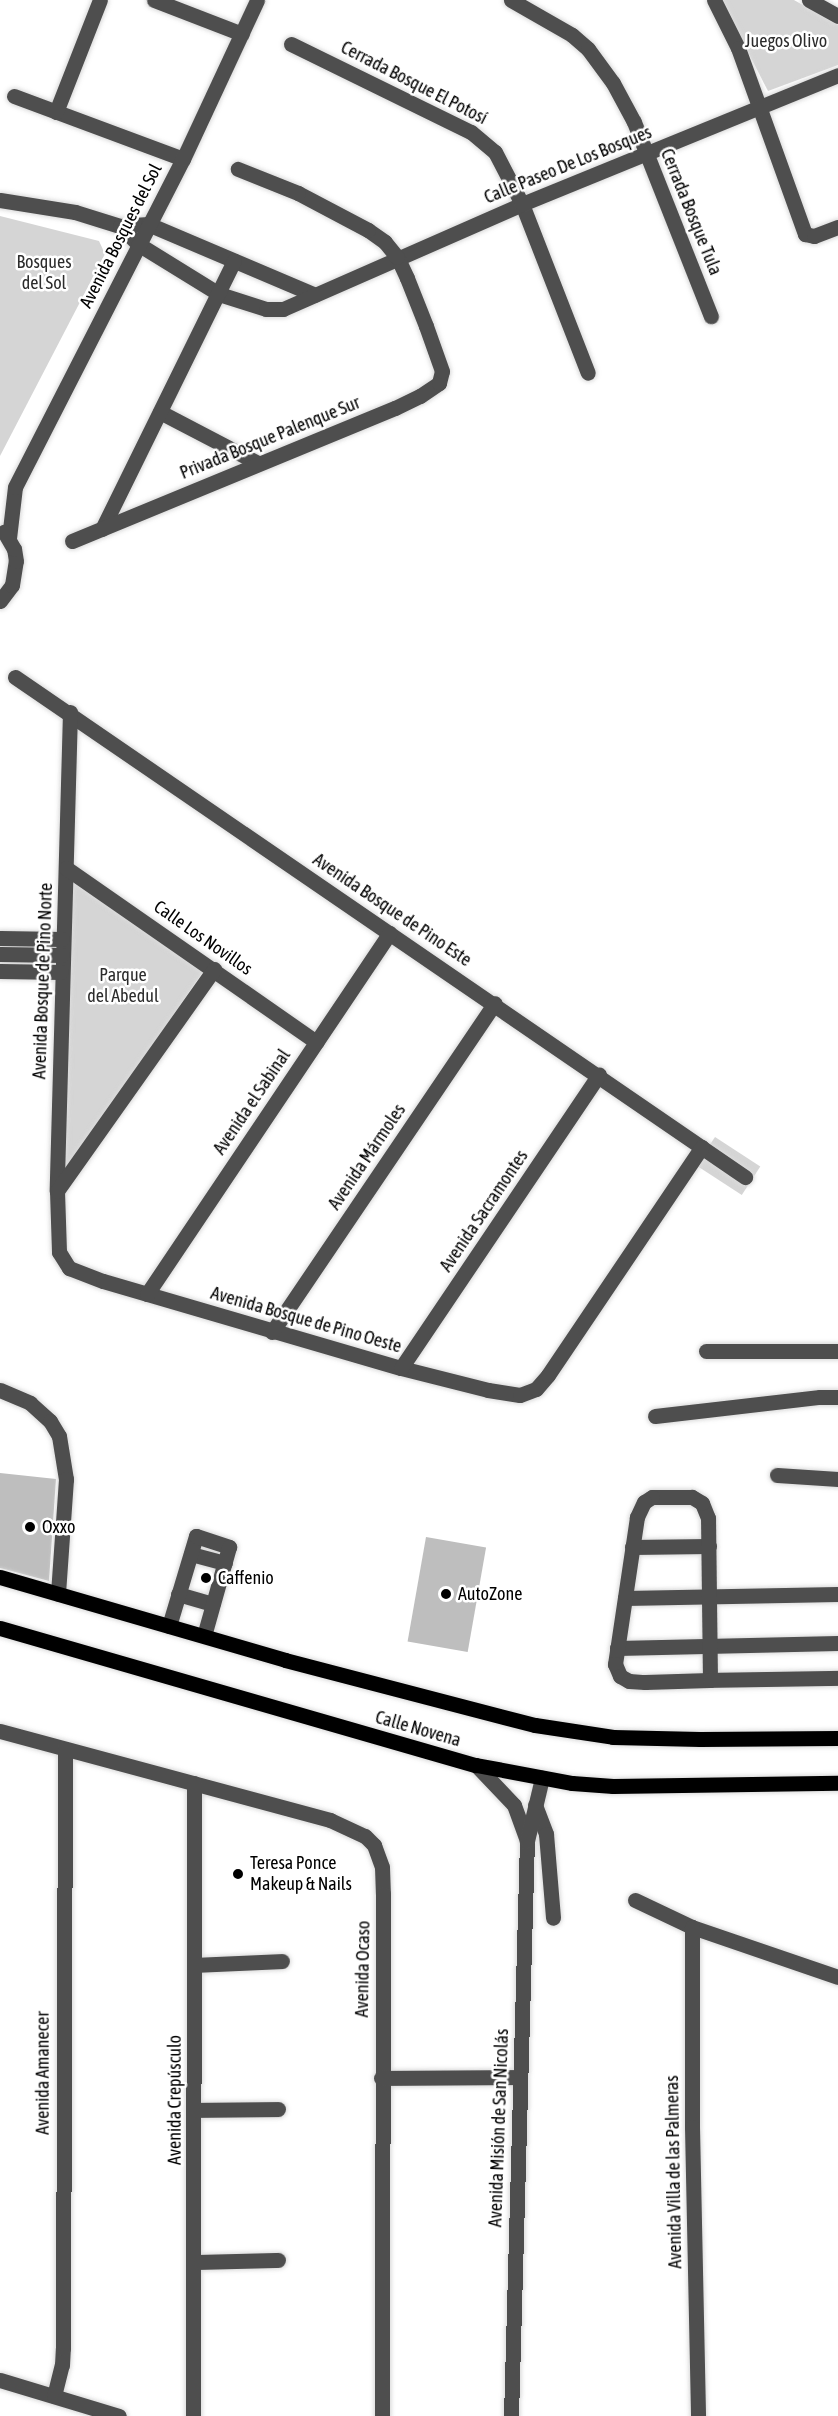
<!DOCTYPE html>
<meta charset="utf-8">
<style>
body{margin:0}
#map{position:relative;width:838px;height:2416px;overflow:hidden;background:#fff;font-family:"Asap Condensed",sans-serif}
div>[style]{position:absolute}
.green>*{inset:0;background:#d5d5d5;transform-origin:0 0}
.building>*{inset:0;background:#bebebe;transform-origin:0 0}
.roads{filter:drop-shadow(0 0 2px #dbdbdb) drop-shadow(0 0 2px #dbdbdb)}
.minor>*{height:15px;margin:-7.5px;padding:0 7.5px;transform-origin:7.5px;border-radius:7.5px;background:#4e4e4e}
.major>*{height:15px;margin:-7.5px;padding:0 7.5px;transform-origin:7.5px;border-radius:7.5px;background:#000}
.dots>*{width:16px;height:16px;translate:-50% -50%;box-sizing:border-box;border:3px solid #fff;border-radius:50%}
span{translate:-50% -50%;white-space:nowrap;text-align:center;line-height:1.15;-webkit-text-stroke:5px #fff;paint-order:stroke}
.park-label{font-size:18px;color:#2c2c2c}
.street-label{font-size:18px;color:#000}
.poi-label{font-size:18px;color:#000}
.left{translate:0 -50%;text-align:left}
</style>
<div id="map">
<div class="green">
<div style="clip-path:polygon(721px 0,794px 0,838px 25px,838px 65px,768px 91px)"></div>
<div style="clip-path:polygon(0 216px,99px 241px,105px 254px,0 456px)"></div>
<div style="clip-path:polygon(66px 878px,204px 970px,62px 1178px)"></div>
<div style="left:715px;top:1137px;width:54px;height:34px;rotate:33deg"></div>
</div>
<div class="building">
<div style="clip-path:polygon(0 1473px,56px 1479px,49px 1581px,0 1568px)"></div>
<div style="left:426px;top:1537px;width:61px;height:106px;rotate:10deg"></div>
</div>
<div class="roads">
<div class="minor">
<div style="left:154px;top:0;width:94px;rotate:21.1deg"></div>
<div style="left:511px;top:0;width:70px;rotate:29.8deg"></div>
<div style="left:572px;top:35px;width:21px;rotate:41deg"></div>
<div style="left:588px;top:49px;width:42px;rotate:53.7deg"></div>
<div style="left:613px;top:83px;width:44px;rotate:61.7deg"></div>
<div style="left:634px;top:122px;width:209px;rotate:68.4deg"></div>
<div style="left:714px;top:0;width:54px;rotate:63.4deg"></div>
<div style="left:738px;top:48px;width:198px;rotate:70.2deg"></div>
<div style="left:805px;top:234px;width:9px;rotate:13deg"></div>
<div style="left:814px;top:236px;width:26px;rotate:-21deg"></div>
<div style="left:809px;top:0;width:33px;rotate:29deg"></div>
<div style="left:291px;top:44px;width:200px;rotate:26.1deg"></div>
<div style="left:471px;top:132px;width:31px;rotate:40deg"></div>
<div style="left:495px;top:152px;width:59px;rotate:62.6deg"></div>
<div style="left:522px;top:204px;width:181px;rotate:68.7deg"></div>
<div style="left:14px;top:96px;width:180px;rotate:20.4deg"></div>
<div style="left:56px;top:112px;width:120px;rotate:-68.6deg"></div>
<div style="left:0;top:200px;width:76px;rotate:9.1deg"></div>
<div style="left:75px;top:212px;width:47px;rotate:17.3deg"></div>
<div style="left:120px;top:226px;width:28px;rotate:-4deg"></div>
<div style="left:148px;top:224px;width:181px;rotate:23deg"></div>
<div style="left:120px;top:226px;width:25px;rotate:45deg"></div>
<div style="left:138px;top:244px;width:95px;rotate:31.7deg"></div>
<div style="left:219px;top:294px;width:49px;rotate:17.7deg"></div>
<div style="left:266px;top:309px;width:17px"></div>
<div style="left:283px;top:309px;width:261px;rotate:-23.7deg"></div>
<div style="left:522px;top:204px;width:341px;rotate:-22.2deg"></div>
<div style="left:160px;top:412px;width:110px;rotate:27.5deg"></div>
<div style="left:102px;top:529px;width:299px;rotate:-63.8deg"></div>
<div style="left:9px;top:538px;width:51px;rotate:-83.3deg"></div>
<div style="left:15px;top:487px;width:369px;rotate:-62.9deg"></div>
<div style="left:183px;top:159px;width:175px;rotate:-65deg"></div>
<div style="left:72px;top:541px;width:349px;rotate:-22.4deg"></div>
<div style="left:395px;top:408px;width:28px;rotate:-26deg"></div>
<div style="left:420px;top:396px;width:23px;rotate:-34deg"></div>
<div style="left:439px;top:383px;width:12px;rotate:-76deg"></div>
<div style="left:442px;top:371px;width:48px;rotate:-109.6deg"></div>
<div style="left:426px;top:326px;width:52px;rotate:-111.6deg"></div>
<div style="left:407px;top:278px;width:23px;rotate:-115deg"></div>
<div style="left:397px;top:257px;width:19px;rotate:-129deg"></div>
<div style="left:385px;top:242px;width:21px;rotate:-145deg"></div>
<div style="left:368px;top:230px;width:79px;rotate:-152.1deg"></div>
<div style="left:298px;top:193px;width:65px;rotate:-158.2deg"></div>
<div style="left:0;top:601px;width:20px;rotate:-53deg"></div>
<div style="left:12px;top:585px;width:24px;rotate:-81deg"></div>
<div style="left:16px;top:561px;width:12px;rotate:-99deg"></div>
<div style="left:14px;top:549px;width:20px;rotate:-120deg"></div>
<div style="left:15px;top:677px;width:885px;rotate:34.41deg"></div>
<div style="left:70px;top:712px;width:479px;rotate:91.6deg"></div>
<div style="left:57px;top:1191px;width:61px;rotate:88.1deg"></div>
<div style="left:59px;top:1252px;width:19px;rotate:58deg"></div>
<div style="left:69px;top:1268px;width:36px;rotate:21deg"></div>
<div style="left:103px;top:1281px;width:310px;rotate:16.3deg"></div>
<div style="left:401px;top:1368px;width:90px;rotate:14.2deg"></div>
<div style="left:488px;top:1390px;width:32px;rotate:9deg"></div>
<div style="left:520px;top:1395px;width:17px;rotate:-21deg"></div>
<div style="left:536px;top:1389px;width:18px;rotate:-49deg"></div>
<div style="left:548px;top:1375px;width:275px;rotate:-56deg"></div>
<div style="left:66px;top:868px;width:305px;rotate:34.8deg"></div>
<div style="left:0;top:938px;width:62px;rotate:0.9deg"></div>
<div style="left:0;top:954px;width:62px;rotate:0.9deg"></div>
<div style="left:0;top:971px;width:61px;rotate:0.9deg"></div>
<div style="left:57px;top:1191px;width:272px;rotate:-54.7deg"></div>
<div style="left:147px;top:1294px;width:435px;rotate:-56.1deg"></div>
<div style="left:272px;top:1332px;width:397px;rotate:-55.9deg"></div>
<div style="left:706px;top:1351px;width:132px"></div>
<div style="left:401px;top:1368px;width:354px;rotate:-56deg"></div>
<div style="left:0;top:1390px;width:33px;rotate:23deg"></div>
<div style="left:30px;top:1403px;width:27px;rotate:42deg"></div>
<div style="left:50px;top:1421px;width:17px;rotate:59deg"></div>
<div style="left:59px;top:1436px;width:44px;rotate:80.8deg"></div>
<div style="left:66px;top:1479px;width:115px;rotate:94deg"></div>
<div style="left:655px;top:1416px;width:166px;rotate:-6.6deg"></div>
<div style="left:820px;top:1397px;width:18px"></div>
<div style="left:777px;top:1475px;width:61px;rotate:3.8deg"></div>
<div style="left:632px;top:1547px;width:77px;rotate:-0.7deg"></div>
<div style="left:191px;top:1554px;width:35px;rotate:15deg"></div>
<div style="left:178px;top:1594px;width:36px;rotate:16deg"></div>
<div style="left:625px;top:1598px;width:213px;rotate:-1.1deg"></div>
<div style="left:169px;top:1626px;width:94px;rotate:-73.3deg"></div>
<div style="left:196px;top:1536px;width:35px;rotate:18deg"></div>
<div style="left:229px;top:1547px;width:92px;rotate:105.7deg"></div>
<div style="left:617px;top:1648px;width:221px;rotate:-1.3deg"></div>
<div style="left:710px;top:1680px;width:162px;rotate:-90.7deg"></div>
<div style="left:708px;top:1518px;width:16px;rotate:-112deg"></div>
<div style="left:702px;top:1503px;width:12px;rotate:-149deg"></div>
<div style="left:692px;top:1497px;width:40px;rotate:180deg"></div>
<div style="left:652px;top:1497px;width:9px;rotate:148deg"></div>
<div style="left:644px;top:1502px;width:17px;rotate:115deg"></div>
<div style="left:637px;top:1517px;width:149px;rotate:98.5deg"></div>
<div style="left:615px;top:1664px;width:13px;rotate:67deg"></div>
<div style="left:620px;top:1676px;width:10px;rotate:29deg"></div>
<div style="left:629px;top:1681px;width:16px;rotate:4deg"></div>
<div style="left:645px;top:1682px;width:65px;rotate:-1.8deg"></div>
<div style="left:710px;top:1680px;width:128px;rotate:-0.9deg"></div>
<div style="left:0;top:1731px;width:342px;rotate:15.1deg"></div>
<div style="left:330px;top:1820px;width:38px;rotate:25deg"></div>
<div style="left:365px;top:1836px;width:13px;rotate:45deg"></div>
<div style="left:374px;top:1845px;width:23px;rotate:70deg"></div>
<div style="left:382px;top:1867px;width:27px;rotate:88deg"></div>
<div style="left:383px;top:1894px;width:522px;rotate:90.11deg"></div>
<div style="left:476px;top:1765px;width:55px;rotate:46.5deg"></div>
<div style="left:514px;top:1805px;width:38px;rotate:70deg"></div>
<div style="left:535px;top:1805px;width:31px;rotate:69deg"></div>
<div style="left:546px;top:1834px;width:84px;rotate:85.2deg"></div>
<div style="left:635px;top:1900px;width:63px;rotate:25.3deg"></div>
<div style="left:692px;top:1927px;width:154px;rotate:18.9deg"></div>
<div style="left:692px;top:1927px;width:200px;rotate:90deg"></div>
<div style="left:692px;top:2127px;width:289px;rotate:88.8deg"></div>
<div style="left:195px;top:1965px;width:87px;rotate:-2.6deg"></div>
<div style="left:381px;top:2078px;width:139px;rotate:-0.4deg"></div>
<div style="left:194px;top:2110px;width:84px;rotate:-0.7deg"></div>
<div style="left:194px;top:2262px;width:84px;rotate:-1.4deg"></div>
<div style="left:0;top:2380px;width:124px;rotate:16.8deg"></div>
<div style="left:54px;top:2396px;width:32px;rotate:-76deg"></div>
<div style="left:62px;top:2365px;width:17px;rotate:-87deg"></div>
<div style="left:63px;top:2348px;width:599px;rotate:-89.81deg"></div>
<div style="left:193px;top:2416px;width:633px;rotate:-89.91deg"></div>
<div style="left:511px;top:2416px;width:575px;rotate:-88.41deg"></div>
<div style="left:527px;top:1841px;width:65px;rotate:-76.6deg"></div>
</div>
<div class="major">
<div style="left:0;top:1577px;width:297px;rotate:16.2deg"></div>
<div style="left:285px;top:1660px;width:258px;rotate:14.6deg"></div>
<div style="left:535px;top:1725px;width:79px;rotate:8.7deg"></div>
<div style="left:613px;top:1737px;width:87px;rotate:1.3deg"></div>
<div style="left:700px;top:1739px;width:138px;rotate:-0.4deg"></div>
<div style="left:0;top:1628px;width:495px;rotate:16.1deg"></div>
<div style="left:476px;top:1765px;width:98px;rotate:10.6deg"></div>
<div style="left:572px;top:1783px;width:41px;rotate:4.2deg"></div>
<div style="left:613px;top:1786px;width:225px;rotate:-0.8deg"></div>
</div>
</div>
<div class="dots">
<div style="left:30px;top:1527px;background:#000"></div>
<div style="left:206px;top:1578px;background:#000"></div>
<div style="left:446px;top:1594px;background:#000"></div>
<div style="left:238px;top:1874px;background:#000"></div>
</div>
<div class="park-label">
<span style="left:786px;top:41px">Juegos Olivo</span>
<span style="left:44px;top:273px">Bosques<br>del Sol</span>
<span style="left:123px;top:986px">Parque<br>del Abedul</span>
</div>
<div class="street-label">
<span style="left:414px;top:83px;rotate:27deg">Cerrada Bosque El Potosí</span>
<span style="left:568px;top:165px;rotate:-22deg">Calle Paseo De Los Bosques</span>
<span style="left:691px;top:212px;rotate:68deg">Cerrada Bosque Tula</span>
<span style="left:121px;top:236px;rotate:-63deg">Avenida Bosques del Sol</span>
<span style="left:270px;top:438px;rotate:-22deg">Privada Bosque Palenque Sur</span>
<span style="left:392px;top:910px;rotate:34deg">Avenida Bosque de Pino Este</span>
<span style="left:203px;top:938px;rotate:35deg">Calle Los Novillos</span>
<span style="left:43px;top:981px;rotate:-88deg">Avenida Bosque de Pino Norte</span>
<span style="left:252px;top:1102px;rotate:-56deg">Avenida el Sabinal</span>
<span style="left:367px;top:1157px;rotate:-56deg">Avenida Mármoles</span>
<span style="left:484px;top:1211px;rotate:-56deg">Avenida Sacramontes</span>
<span style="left:306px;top:1320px;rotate:16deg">Avenida Bosque de Pino Oeste</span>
<span style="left:418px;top:1729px;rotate:16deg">Calle Novena</span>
<span style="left:363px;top:1969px;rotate:-89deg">Avenida Ocaso</span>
<span style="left:43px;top:2073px;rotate:-90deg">Avenida Amanecer</span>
<span style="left:175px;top:2100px;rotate:-90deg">Avenida Crepúsculo</span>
<span style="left:499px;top:2128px;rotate:-88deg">Avenida Misión de San Nicolás</span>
<span style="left:674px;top:2172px;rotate:-91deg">Avenida Villa de las Palmeras</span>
</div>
<div class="poi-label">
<span class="left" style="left:42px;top:1527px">Oxxo</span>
<span class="left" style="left:218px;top:1578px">Caffenio</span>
<span class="left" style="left:458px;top:1594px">AutoZone</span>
<span class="left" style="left:250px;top:1874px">Teresa Ponce<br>Makeup &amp; Nails</span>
</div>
</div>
